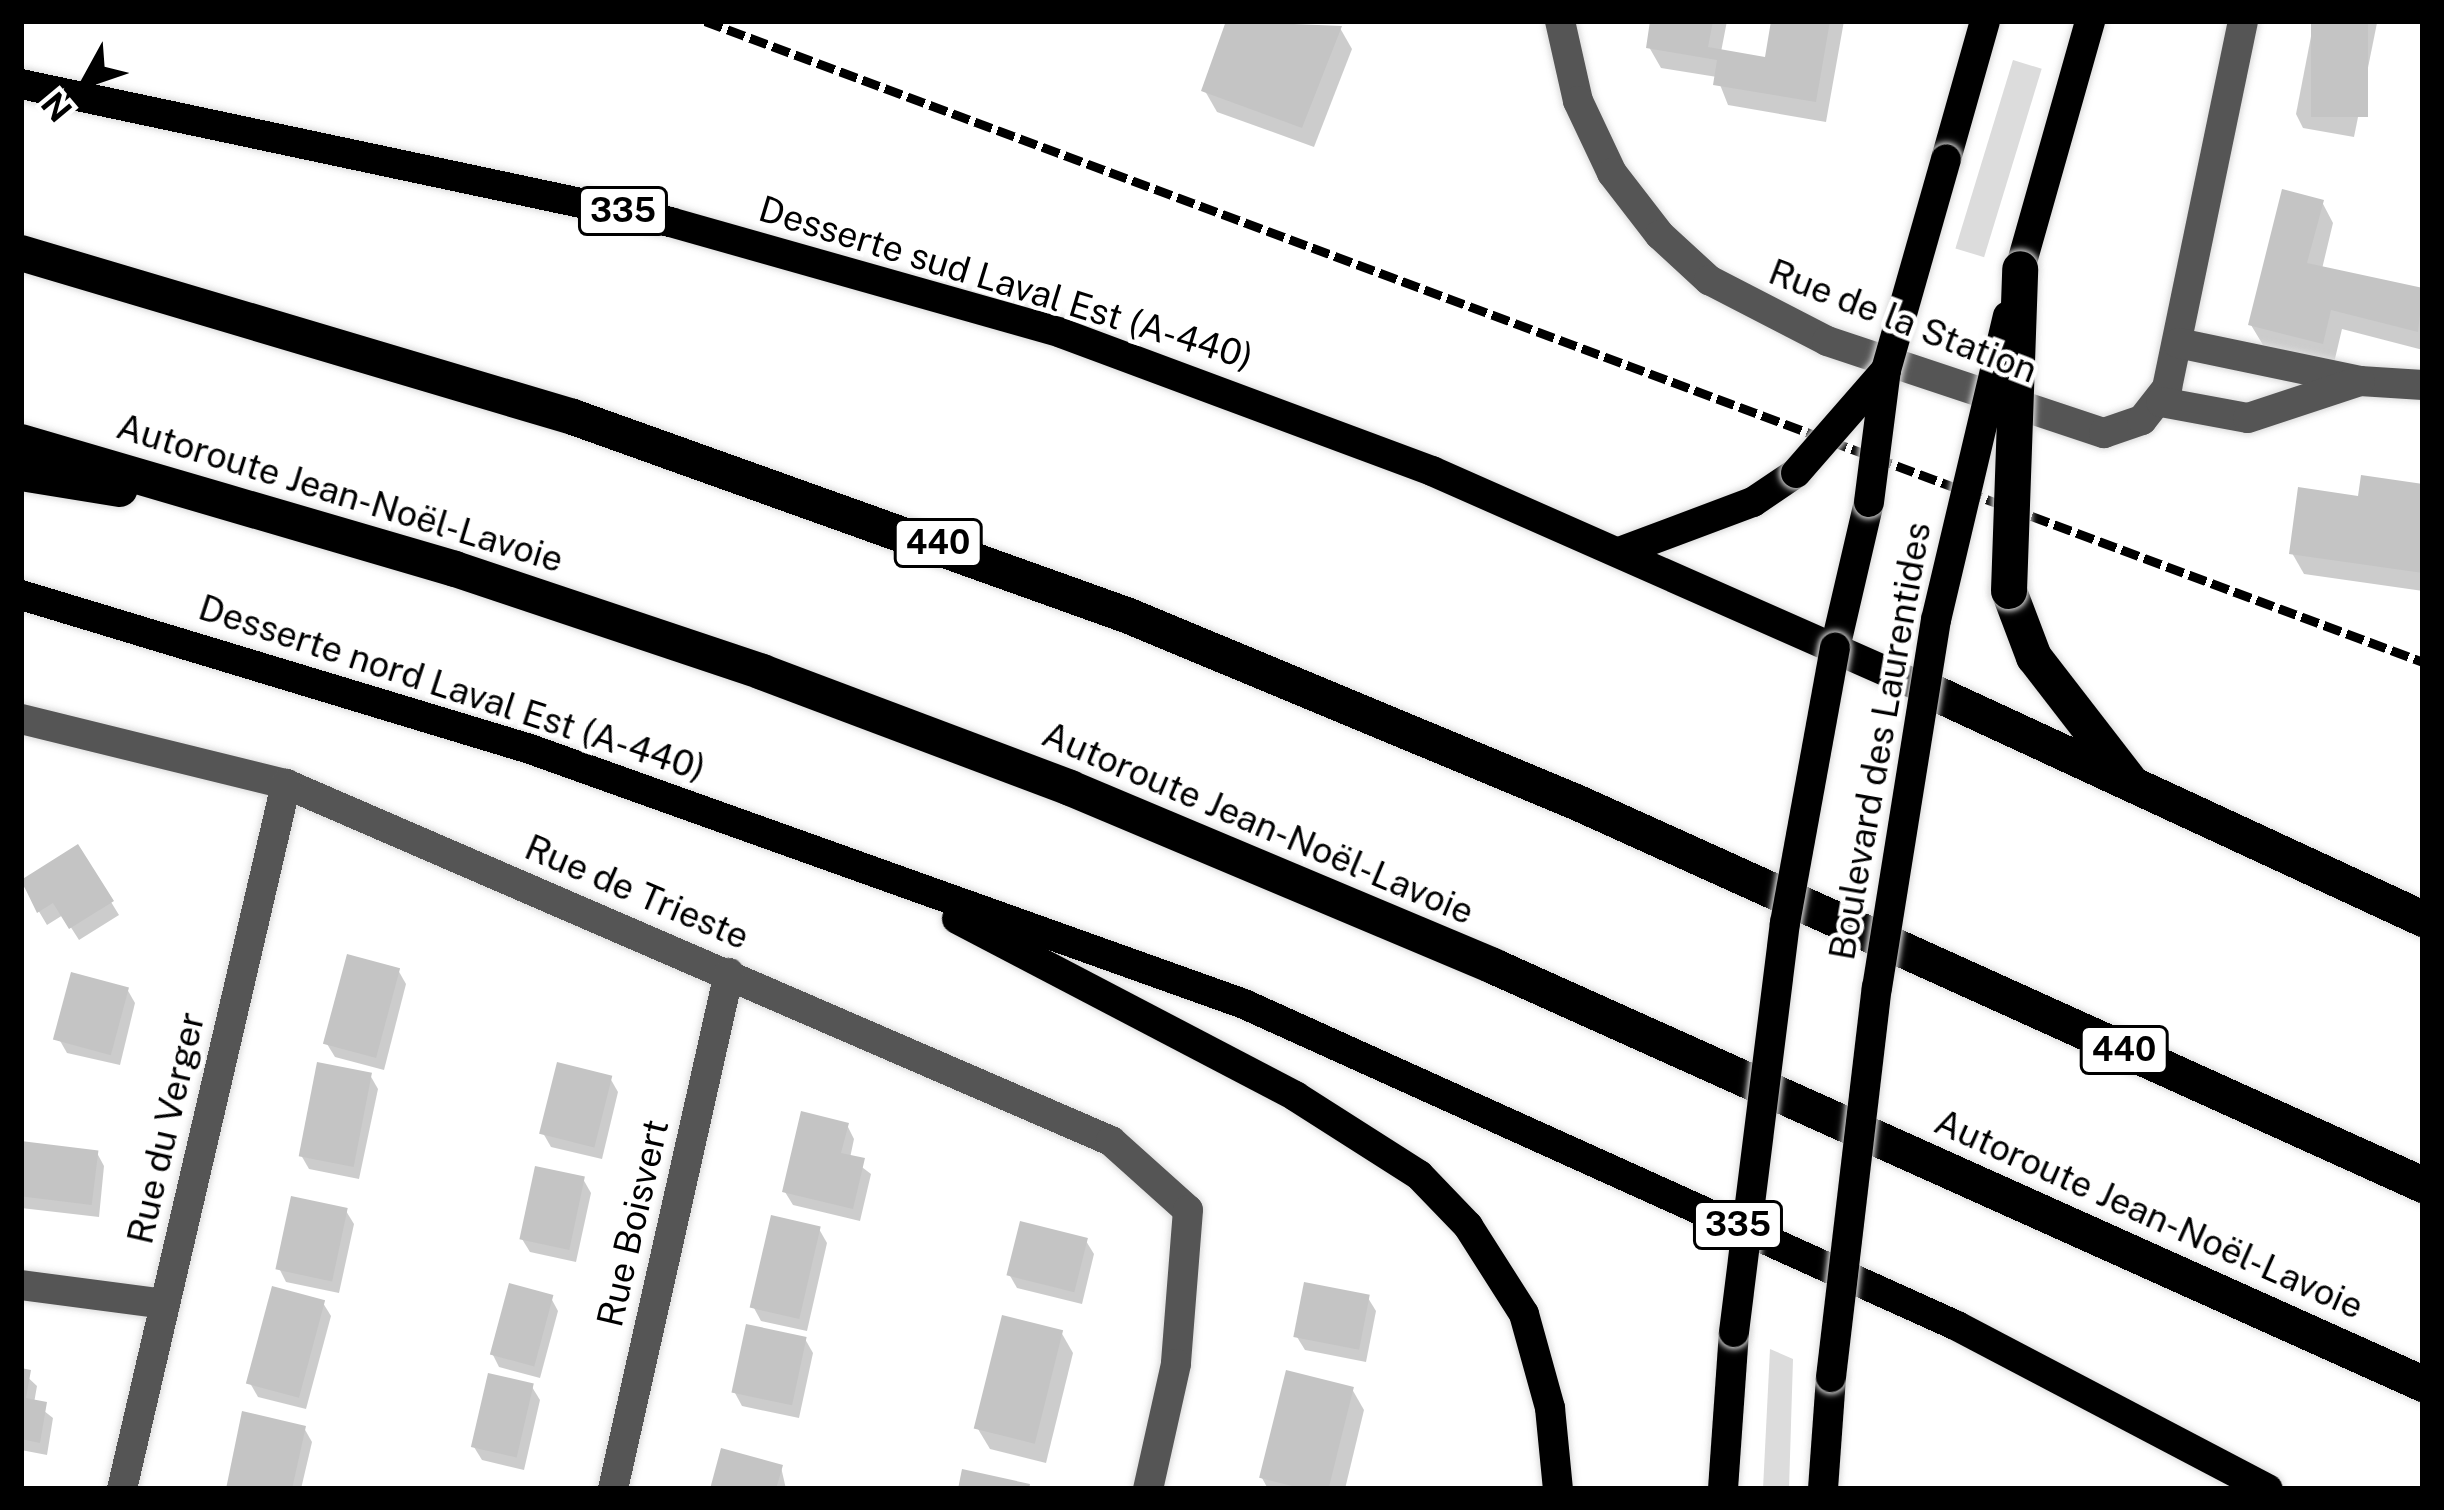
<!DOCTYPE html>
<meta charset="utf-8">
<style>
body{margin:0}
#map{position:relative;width:2444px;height:1510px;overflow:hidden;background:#fff;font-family:"Public Sans",sans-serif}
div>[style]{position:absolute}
.green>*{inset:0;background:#dcdcdc;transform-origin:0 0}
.shadow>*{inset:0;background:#0003}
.building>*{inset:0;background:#c4c4c4;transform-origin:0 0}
.roads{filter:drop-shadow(0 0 3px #dbdbdb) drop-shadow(0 0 3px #dbdbdb)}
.minor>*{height:30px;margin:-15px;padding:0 15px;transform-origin:15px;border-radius:15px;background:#555}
.major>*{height:30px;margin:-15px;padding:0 15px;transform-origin:15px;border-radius:15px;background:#000}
.highway>*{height:36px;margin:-18px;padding:0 18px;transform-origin:18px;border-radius:18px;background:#000}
.rail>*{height:9px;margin-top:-4.5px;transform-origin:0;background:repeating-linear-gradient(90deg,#000 0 18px,transparent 0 24px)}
.bridges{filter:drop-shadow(0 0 3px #dbdbdb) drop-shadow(0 0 3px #dbdbdb)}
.major-bridge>*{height:30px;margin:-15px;padding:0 15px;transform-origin:15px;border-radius:15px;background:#000}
.highway-bridge>*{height:36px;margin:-18px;padding:0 18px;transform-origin:18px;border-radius:18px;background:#000}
span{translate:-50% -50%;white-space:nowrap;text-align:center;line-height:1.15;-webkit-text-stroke:9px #fff;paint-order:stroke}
.shield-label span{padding:3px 9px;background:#fff;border:3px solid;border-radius:9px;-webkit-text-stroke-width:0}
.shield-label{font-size:33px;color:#000;font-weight:700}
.street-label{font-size:36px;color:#000}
.frame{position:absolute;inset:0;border:24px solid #000;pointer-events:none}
.north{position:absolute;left:24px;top:24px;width:120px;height:120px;-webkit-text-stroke:9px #fff;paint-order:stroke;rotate:230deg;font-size:33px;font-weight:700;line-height:48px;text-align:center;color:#000}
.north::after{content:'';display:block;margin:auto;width:42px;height:54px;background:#000;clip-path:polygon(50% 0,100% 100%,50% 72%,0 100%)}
</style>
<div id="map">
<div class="green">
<div style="left:2013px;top:60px;width:30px;height:197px;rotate:17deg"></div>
<div style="clip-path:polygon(1770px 1349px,1793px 1359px,1789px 1489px,1763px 1489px)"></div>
</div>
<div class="shadow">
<div style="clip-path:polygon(1229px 21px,1340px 28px,1352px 49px,1314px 147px,1217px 112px,1205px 91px)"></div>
<div style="clip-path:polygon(1653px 21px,1727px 21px,1721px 52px,1767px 61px,1774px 21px,1844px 21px,1826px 122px,1728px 105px,1717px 77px,1661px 68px,1649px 47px)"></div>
<div style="clip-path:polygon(2314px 21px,2377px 23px,2354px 137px,2303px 128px,2296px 114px)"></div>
<div style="clip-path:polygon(2322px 202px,2333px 223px,2322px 269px,2423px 291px,2423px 350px,2342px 329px,2334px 363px,2263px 345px,2251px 325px)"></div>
<div style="clip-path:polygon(2423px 487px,2423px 591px,2304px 574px,2292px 553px,2360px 499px)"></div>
<div style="clip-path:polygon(78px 848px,119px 915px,79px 940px,63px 915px,47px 925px,22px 883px)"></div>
<div style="clip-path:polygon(398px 970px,406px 984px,384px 1070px,335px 1057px,327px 1044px)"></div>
<div style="clip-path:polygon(127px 989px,135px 1003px,120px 1065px,67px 1053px,59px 1039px)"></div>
<div style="clip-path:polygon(370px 1075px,378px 1089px,359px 1179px,309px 1169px,301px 1155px)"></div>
<div style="clip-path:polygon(610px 1078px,618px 1092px,602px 1159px,551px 1147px,543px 1133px)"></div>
<div style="clip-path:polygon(847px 1125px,854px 1139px,850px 1158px,871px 1174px,860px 1221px,793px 1205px,785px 1192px)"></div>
<div style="clip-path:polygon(21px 1144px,97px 1153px,104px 1166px,99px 1217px,21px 1208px)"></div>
<div style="clip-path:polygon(583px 1179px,591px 1193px,576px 1262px,530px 1252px,522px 1239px)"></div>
<div style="clip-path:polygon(346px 1211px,354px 1224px,339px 1293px,286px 1282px,279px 1268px)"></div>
<div style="clip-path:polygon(819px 1229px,827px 1243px,807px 1331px,761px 1321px,754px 1308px)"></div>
<div style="clip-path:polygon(1086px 1241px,1094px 1254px,1082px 1304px,1017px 1288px,1009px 1274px)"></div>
<div style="clip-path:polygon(551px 1298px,558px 1311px,540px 1378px,499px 1367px,492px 1353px)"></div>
<div style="clip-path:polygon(1368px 1298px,1376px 1311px,1366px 1362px,1305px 1350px,1297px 1337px)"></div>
<div style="clip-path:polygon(323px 1303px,331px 1316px,306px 1409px,258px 1397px,250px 1383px)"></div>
<div style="clip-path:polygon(1061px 1332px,1073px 1353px,1046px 1463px,990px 1449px,978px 1429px)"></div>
<div style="clip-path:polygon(805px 1339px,813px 1353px,799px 1418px,742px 1406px,735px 1393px)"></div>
<div style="clip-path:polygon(21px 1371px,37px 1386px,34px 1403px,53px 1418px,47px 1455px,21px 1450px)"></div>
<div style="clip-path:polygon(532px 1387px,540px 1400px,524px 1470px,482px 1460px,474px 1447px)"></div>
<div style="clip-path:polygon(1352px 1389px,1364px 1410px,1345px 1489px,1268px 1489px,1262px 1478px)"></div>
<div style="clip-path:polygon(304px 1428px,312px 1442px,301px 1489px,229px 1489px)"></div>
<div style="clip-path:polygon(781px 1467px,786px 1489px,713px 1489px)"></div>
</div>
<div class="building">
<div style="clip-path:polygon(1226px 21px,1342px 26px,1302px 128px,1201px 91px)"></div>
<div style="clip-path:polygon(1650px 21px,1713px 21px,1708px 47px,1765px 57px,1771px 21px,1830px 21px,1816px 102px,1713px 85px,1717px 60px,1646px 48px)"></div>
<div style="left:2311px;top:21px;width:57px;height:96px"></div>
<div style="clip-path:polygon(2282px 189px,2324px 200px,2307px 263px,2423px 288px,2418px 332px,2331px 310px,2323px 344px,2248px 325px)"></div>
<div style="clip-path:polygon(2361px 475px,2423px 484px,2423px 573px,2289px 554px,2298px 487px,2358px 496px)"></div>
<div style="clip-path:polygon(78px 844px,114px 901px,69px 929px,53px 903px,37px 913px,21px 880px)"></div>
<div style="left:347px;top:954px;width:55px;height:93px;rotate:15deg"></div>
<div style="left:71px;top:972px;width:60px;height:70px;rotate:15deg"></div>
<div style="left:317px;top:1062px;width:56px;height:96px;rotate:11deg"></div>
<div style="left:557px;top:1062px;width:57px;height:74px;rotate:14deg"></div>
<div style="clip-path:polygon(801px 1111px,849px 1123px,841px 1153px,865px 1158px,853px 1209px,782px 1192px)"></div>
<div style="left:21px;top:1141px;width:78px;height:55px;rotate:7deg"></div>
<div style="left:535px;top:1166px;width:51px;height:75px;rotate:12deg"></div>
<div style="left:291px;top:1196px;width:58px;height:75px;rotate:12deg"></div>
<div style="left:771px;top:1215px;width:51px;height:95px;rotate:13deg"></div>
<div style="left:1020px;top:1221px;width:70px;height:56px;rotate:14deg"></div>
<div style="left:1304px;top:1282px;width:67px;height:56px;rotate:11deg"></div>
<div style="left:509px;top:1283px;width:46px;height:74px;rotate:15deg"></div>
<div style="left:272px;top:1286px;width:55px;height:101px;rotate:15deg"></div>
<div style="left:1002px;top:1315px;width:63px;height:117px;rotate:14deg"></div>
<div style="left:746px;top:1324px;width:62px;height:70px;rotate:12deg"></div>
<div style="clip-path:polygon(21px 1368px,31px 1370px,26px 1398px,47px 1402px,40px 1443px,21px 1439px)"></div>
<div style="left:1286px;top:1370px;width:70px;height:111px;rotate:14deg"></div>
<div style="left:488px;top:1373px;width:47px;height:76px;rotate:13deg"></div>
<div style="clip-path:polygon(242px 1411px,306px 1426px,292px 1489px,226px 1489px)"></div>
<div style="clip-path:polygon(721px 1448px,783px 1465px,776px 1489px,710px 1489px)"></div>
<div style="clip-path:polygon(962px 1469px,1030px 1484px,1029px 1489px,958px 1489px)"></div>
</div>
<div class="roads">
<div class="minor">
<div style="left:1560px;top:21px;width:82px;rotate:77.3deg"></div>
<div style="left:1578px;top:101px;width:80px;rotate:64.7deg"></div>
<div style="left:1612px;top:173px;width:78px;rotate:52.3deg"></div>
<div style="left:1660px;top:235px;width:67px;rotate:42.6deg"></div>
<div style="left:1709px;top:280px;width:133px;rotate:27.3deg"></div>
<div style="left:1827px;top:341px;width:292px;rotate:18.4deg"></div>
<div style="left:2104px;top:433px;width:40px;rotate:-18.9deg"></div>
<div style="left:2142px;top:420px;width:41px;rotate:-52deg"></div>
<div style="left:2167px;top:388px;width:375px;rotate:-78.3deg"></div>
<div style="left:2178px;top:343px;width:186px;rotate:11.8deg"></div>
<div style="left:2360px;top:381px;width:63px;rotate:3.6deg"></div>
<div style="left:2161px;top:402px;width:88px;rotate:10.4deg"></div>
<div style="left:2248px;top:418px;width:118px;rotate:-18.3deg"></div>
<div style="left:21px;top:719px;width:273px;rotate:13.8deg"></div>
<div style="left:286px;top:784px;width:899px;rotate:23.4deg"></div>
<div style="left:1111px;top:1141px;width:103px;rotate:41.9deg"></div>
<div style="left:1188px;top:1210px;width:154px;rotate:94.5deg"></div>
<div style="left:1176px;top:1364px;width:128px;rotate:102.6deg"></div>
<div style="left:21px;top:1285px;width:145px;rotate:7.5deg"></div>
<div style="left:122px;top:1489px;width:724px;rotate:-76.9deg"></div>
<div style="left:613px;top:1489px;width:529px;rotate:-77.33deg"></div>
</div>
<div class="major">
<div style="left:21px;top:84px;width:664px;rotate:12deg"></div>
<div style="left:670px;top:222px;width:406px;rotate:15.8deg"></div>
<div style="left:1061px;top:333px;width:396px;rotate:20.4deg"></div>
<div style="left:1432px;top:471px;width:540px;rotate:23.81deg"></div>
<div style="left:1946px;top:159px;width:143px;rotate:-74.2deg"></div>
<div style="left:2020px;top:269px;width:258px;rotate:-74.2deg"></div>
<div style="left:1619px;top:552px;width:143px;rotate:-20.5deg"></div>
<div style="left:1753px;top:502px;width:52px;rotate:-34deg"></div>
<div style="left:21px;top:595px;width:532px;rotate:16.83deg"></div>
<div style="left:530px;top:749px;width:758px;rotate:19.65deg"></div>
<div style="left:1244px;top:1004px;width:782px;rotate:24.3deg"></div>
<div style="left:1957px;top:1326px;width:351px;rotate:27.7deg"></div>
<div style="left:1835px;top:648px;width:150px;rotate:-76.9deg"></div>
<div style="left:957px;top:919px;width:382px;rotate:27.6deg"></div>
<div style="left:1295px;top:1096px;width:147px;rotate:32.5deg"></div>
<div style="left:1419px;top:1175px;width:71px;rotate:46.1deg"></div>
<div style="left:1468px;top:1226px;width:104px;rotate:57.5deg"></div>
<div style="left:1524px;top:1314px;width:98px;rotate:74.5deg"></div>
<div style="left:1550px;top:1408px;width:81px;rotate:84.4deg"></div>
<div style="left:1723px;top:1489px;width:157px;rotate:-86deg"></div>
<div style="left:1823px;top:1489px;width:112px;rotate:-85.9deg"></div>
</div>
<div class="highway">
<div style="left:21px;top:253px;width:576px;rotate:16.55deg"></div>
<div style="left:573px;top:417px;width:591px;rotate:19.69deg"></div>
<div style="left:1129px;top:616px;width:484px;rotate:22.6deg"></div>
<div style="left:1576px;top:802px;width:930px;rotate:24.33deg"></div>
<div style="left:21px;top:442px;width:452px;rotate:16.3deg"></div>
<div style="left:455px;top:569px;width:324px;rotate:18.5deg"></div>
<div style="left:762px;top:672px;width:329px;rotate:20.6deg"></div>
<div style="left:1070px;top:788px;width:459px;rotate:22.8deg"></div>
<div style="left:1493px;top:966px;width:1020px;rotate:24.2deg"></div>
<div style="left:21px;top:473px;width:100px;rotate:9.2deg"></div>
<div style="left:2009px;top:591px;width:71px;rotate:69.3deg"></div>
<div style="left:2034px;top:657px;width:157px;rotate:52.3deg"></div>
<div style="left:1926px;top:689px;width:548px;rotate:24.83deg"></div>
</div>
</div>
<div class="rail">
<div style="left:705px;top:21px;width:1834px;rotate:20.46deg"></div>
</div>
<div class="bridges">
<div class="major-bridge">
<div style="left:1796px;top:473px;width:137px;rotate:-48.9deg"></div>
<div style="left:1869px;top:502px;width:133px;rotate:-82.7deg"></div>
<div style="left:1886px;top:370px;width:219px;rotate:-74.1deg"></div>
<div style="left:1734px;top:1332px;width:412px;rotate:-82.9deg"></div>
<div style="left:1785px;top:923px;width:280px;rotate:-79.7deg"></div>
<div style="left:1831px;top:1377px;width:392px;rotate:-83.3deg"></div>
<div style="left:1877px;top:988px;width:373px;rotate:-80.9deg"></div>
<div style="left:1936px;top:620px;width:312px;rotate:-76.7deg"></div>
</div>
<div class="highway-bridge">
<div style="left:2009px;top:591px;width:322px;rotate:-88deg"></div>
</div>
</div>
<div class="shield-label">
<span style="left:623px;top:211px">335</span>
<span style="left:938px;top:543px">440</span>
<span style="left:2124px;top:1050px">440</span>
<span style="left:1738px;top:1225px">335</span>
</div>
<div class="street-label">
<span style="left:1006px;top:283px;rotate:17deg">Desserte sud Laval Est (A-440)</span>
<span style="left:1903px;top:321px;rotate:21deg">Rue de la Station</span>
<span style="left:340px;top:493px;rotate:17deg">Autoroute Jean-Noël-Lavoie</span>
<span style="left:452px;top:688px;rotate:18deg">Desserte nord Laval Est (A-440)</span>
<span style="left:1880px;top:741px;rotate:-80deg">Boulevard des Laurentides</span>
<span style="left:1258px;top:823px;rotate:23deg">Autoroute Jean-Noël-Lavoie</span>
<span style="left:637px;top:892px;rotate:23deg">Rue de Trieste</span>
<span style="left:166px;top:1128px;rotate:-77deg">Rue du Verger</span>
<span style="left:2149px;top:1214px;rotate:24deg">Autoroute Jean-Noël-Lavoie</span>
<span style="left:633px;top:1223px;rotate:-77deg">Rue Boisvert</span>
</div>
<div class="frame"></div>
<div class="north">N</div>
</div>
